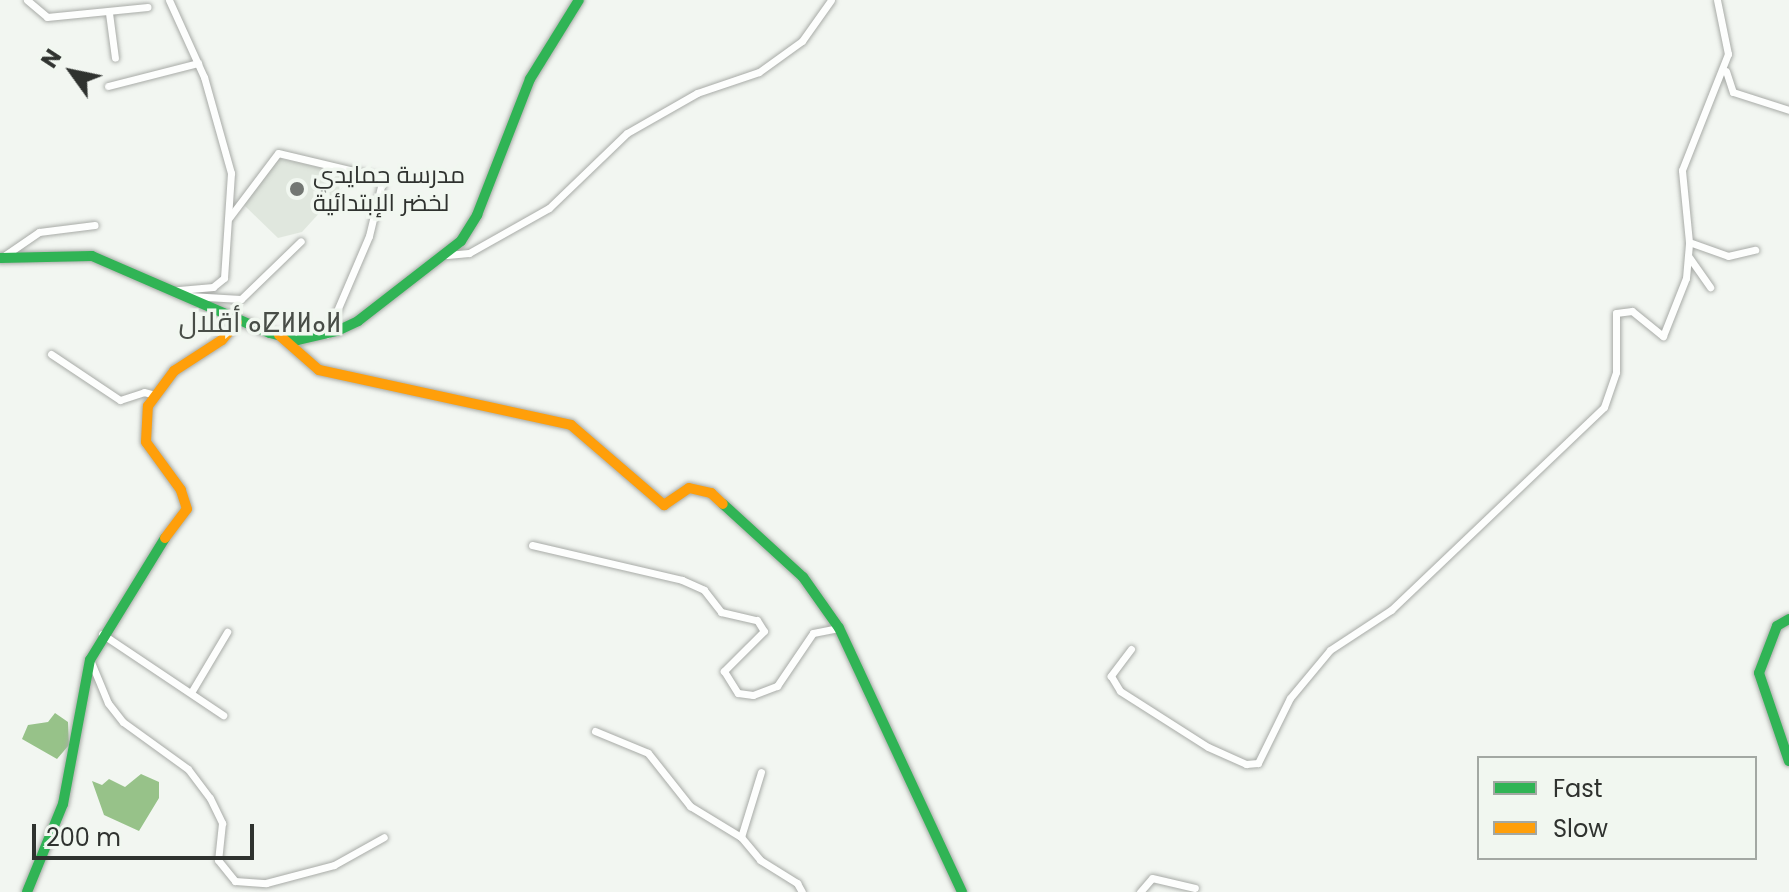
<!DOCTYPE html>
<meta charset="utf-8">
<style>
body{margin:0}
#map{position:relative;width:1789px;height:892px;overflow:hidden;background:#f2f6f1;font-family:Poppins,Cairo,"Noto Sans Tifinagh",sans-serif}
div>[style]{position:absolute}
.built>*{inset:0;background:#e0e7de}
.water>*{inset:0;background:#97c289}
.roads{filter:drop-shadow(0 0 2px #a8aba7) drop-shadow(0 0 2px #a8aba7)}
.street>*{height:7px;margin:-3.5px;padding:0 3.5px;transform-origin:3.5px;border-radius:3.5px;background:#fdfefd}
.fast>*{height:10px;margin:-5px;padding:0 5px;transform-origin:5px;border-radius:5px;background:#30b455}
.slow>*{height:10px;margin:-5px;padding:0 5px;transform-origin:5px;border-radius:5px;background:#ff9f0a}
.dots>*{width:22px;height:22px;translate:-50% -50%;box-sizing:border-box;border:4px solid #f1f7f0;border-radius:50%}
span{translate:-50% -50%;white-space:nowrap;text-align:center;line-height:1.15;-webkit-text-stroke:7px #f1f7f0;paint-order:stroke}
.poi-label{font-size:24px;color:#2f322f}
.left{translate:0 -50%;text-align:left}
.quarter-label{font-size:28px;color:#484d47}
.legend{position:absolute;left:1477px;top:756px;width:280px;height:104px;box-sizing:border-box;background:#f1f7f0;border:2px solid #a3a8a3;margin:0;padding:10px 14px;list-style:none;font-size:24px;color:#2f322f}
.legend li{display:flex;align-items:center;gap:16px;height:40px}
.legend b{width:40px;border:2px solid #a3a8a3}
.north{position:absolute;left:32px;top:32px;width:80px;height:80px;-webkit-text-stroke:6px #f1f7f0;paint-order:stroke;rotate:303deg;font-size:22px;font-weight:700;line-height:32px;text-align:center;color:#2f322f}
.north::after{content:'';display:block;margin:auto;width:28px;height:36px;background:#2f322f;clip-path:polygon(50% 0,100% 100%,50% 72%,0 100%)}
.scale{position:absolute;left:32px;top:824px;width:222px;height:36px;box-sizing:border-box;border:4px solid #2f322f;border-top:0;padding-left:10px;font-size:24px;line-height:28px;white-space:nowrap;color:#2f322f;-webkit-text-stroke:6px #f1f7f0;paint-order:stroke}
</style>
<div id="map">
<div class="built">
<div style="clip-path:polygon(277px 158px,354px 175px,302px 232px,278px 238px,243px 204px)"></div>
</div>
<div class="water">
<div style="clip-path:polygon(55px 713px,68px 722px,69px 745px,57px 759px,22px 739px,28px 725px,48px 722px)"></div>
<div style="clip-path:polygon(141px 774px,159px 782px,159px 798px,139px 831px,104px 815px,92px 781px,102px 785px,109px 779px,125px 787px)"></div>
</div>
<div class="roads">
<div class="street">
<div style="left:27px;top:0;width:26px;rotate:40deg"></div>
<div style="left:47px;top:17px;width:101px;rotate:-5.7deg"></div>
<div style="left:169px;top:0;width:85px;rotate:65.6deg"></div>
<div style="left:204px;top:77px;width:100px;rotate:74.3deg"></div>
<div style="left:231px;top:173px;width:105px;rotate:93.8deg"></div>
<div style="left:224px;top:278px;width:14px;rotate:141deg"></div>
<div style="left:213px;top:287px;width:37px;rotate:175deg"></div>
<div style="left:109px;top:13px;width:45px;rotate:82.4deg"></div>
<div style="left:1726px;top:71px;width:22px;rotate:72deg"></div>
<div style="left:1733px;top:92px;width:59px;rotate:17.8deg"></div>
<div style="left:108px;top:86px;width:93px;rotate:-14.3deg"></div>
<div style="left:229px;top:218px;width:81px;rotate:-53deg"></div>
<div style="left:278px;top:153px;width:108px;rotate:13.4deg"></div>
<div style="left:383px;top:178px;width:60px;rotate:103.6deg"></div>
<div style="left:369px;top:236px;width:107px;rotate:113.2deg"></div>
<div style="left:1689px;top:242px;width:41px;rotate:19.7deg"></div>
<div style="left:1728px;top:256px;width:28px;rotate:-13deg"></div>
<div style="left:447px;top:255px;width:22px;rotate:-5deg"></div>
<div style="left:469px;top:253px;width:92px;rotate:-29.4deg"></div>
<div style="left:549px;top:208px;width:108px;rotate:-43.9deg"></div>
<div style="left:627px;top:133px;width:81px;rotate:-29.7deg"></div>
<div style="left:697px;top:93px;width:65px;rotate:-18.7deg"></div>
<div style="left:759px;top:72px;width:53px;rotate:-35.8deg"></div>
<div style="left:802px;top:41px;width:50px;rotate:-54.7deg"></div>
<div style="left:1689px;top:257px;width:37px;rotate:55deg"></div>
<div style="left:1px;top:258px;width:46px;rotate:-34.4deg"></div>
<div style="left:39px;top:232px;width:56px;rotate:-7.1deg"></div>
<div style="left:189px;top:296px;width:52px;rotate:3.3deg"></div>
<div style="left:241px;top:299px;width:83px;rotate:-44deg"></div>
<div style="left:51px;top:354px;width:83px;rotate:33.7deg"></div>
<div style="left:120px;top:400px;width:25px;rotate:-18deg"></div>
<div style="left:144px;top:392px;width:11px;rotate:15deg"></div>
<div style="left:532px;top:545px;width:154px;rotate:13.1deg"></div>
<div style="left:682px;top:580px;width:24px;rotate:24deg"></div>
<div style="left:704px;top:590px;width:28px;rotate:52deg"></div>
<div style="left:721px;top:612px;width:37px;rotate:13deg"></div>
<div style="left:757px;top:620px;width:13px;rotate:58deg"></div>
<div style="left:764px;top:631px;width:57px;rotate:135deg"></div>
<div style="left:724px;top:671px;width:26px;rotate:58deg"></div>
<div style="left:738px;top:693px;width:15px;rotate:8deg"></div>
<div style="left:753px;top:695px;width:26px;rotate:-21deg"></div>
<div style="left:777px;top:686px;width:64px;rotate:-55.8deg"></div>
<div style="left:813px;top:633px;width:26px;rotate:-11deg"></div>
<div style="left:102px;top:634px;width:146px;rotate:33.8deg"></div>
<div style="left:1131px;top:649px;width:34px;rotate:127deg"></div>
<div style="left:1111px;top:676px;width:17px;rotate:59deg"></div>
<div style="left:1120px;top:691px;width:104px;rotate:32.5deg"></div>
<div style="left:1208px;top:747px;width:42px;rotate:24.1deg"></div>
<div style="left:1246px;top:764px;width:12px;rotate:-5deg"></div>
<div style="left:1258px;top:763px;width:72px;rotate:-63.8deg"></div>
<div style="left:1290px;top:698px;width:62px;rotate:-50.2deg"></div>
<div style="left:1330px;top:650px;width:73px;rotate:-33.3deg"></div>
<div style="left:1391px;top:610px;width:294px;rotate:-43.6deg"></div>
<div style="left:1604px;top:407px;width:37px;rotate:-71deg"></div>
<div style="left:1616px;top:372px;width:59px;rotate:-90deg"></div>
<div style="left:1616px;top:313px;width:16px;rotate:-7deg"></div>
<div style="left:1632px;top:311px;width:40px;rotate:39deg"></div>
<div style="left:1663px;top:336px;width:62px;rotate:-68.4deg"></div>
<div style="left:1686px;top:278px;width:36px;rotate:-85deg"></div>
<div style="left:1689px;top:242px;width:72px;rotate:-95.6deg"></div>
<div style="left:1682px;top:170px;width:125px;rotate:-68.4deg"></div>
<div style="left:1728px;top:54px;width:55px;rotate:-101.5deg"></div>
<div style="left:91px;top:662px;width:44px;rotate:67.5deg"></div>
<div style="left:108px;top:703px;width:24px;rotate:52deg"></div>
<div style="left:123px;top:722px;width:80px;rotate:35.9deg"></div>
<div style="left:188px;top:769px;width:36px;rotate:53deg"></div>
<div style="left:210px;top:798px;width:28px;rotate:64deg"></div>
<div style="left:222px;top:823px;width:37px;rotate:96deg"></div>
<div style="left:218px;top:860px;width:27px;rotate:51deg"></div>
<div style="left:235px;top:881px;width:31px;rotate:4deg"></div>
<div style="left:266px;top:883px;width:70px;rotate:-14.8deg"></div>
<div style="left:334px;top:865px;width:57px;rotate:-29.2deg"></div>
<div style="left:192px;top:691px;width:69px;rotate:-59.3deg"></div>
<div style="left:595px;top:731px;width:57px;rotate:22.5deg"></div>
<div style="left:648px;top:753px;width:68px;rotate:51.6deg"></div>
<div style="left:690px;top:806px;width:60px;rotate:31.3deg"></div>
<div style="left:741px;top:837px;width:30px;rotate:50deg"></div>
<div style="left:760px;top:860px;width:44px;rotate:31.9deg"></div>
<div style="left:797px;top:883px;width:10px;rotate:61deg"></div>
<div style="left:741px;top:837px;width:68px;rotate:-72.9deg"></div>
<div style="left:1140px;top:892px;width:18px;rotate:-49deg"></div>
<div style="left:1152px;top:878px;width:44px;rotate:13.1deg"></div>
</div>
<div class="fast">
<div style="left:0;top:258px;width:92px;rotate:-1.2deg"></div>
<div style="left:92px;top:256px;width:194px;rotate:23.4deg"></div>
<div style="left:270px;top:333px;width:28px;rotate:15deg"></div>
<div style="left:297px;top:340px;width:41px;rotate:-12.7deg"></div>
<div style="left:337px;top:331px;width:23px;rotate:-25deg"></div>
<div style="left:358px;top:321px;width:130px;rotate:-37.8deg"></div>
<div style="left:461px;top:241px;width:31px;rotate:-58deg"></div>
<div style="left:477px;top:215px;width:146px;rotate:-68.7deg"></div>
<div style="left:530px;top:79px;width:93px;rotate:-58.2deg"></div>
<div style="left:723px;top:504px;width:108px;rotate:42.4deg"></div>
<div style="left:803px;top:577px;width:62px;rotate:54.8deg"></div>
<div style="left:839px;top:628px;width:291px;rotate:65deg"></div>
<div style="left:1789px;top:619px;width:14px;rotate:150deg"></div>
<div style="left:1777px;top:626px;width:50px;rotate:111deg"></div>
<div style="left:1759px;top:673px;width:93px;rotate:71.2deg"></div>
<div style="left:27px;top:892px;width:95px;rotate:-67.8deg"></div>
<div style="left:63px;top:804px;width:147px;rotate:-79.4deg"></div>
<div style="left:90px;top:660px;width:143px;rotate:-58.4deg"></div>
</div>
<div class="slow">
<div style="left:279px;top:335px;width:53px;rotate:41.2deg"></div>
<div style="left:319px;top:370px;width:258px;rotate:12.3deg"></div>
<div style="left:571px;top:425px;width:123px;rotate:40.7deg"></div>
<div style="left:664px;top:505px;width:30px;rotate:-34deg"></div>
<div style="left:689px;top:488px;width:23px;rotate:13deg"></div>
<div style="left:711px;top:493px;width:16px;rotate:43deg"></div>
<div style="left:165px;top:538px;width:36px;rotate:-53deg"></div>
<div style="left:187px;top:509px;width:20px;rotate:-108deg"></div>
<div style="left:181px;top:490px;width:59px;rotate:-126.1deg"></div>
<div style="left:146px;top:442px;width:36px;rotate:-87deg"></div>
<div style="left:148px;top:406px;width:44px;rotate:-53.4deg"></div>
<div style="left:174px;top:371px;width:57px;rotate:-32.9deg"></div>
<div style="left:222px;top:340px;width:23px;rotate:-50deg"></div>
</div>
</div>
<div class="dots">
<div style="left:297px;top:189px;background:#737773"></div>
</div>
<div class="poi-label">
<span class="left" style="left:313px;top:189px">مدرسة حمايدي<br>لخضر الإبتدائية</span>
</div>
<div class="quarter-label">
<span style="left:260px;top:323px">أقلال ⴰⵇⵍⵍⴰⵍ</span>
</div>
<ul class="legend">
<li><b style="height:10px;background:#30b455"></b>Fast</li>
<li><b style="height:10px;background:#ff9f0a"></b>Slow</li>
</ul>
<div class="north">N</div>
<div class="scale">200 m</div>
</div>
